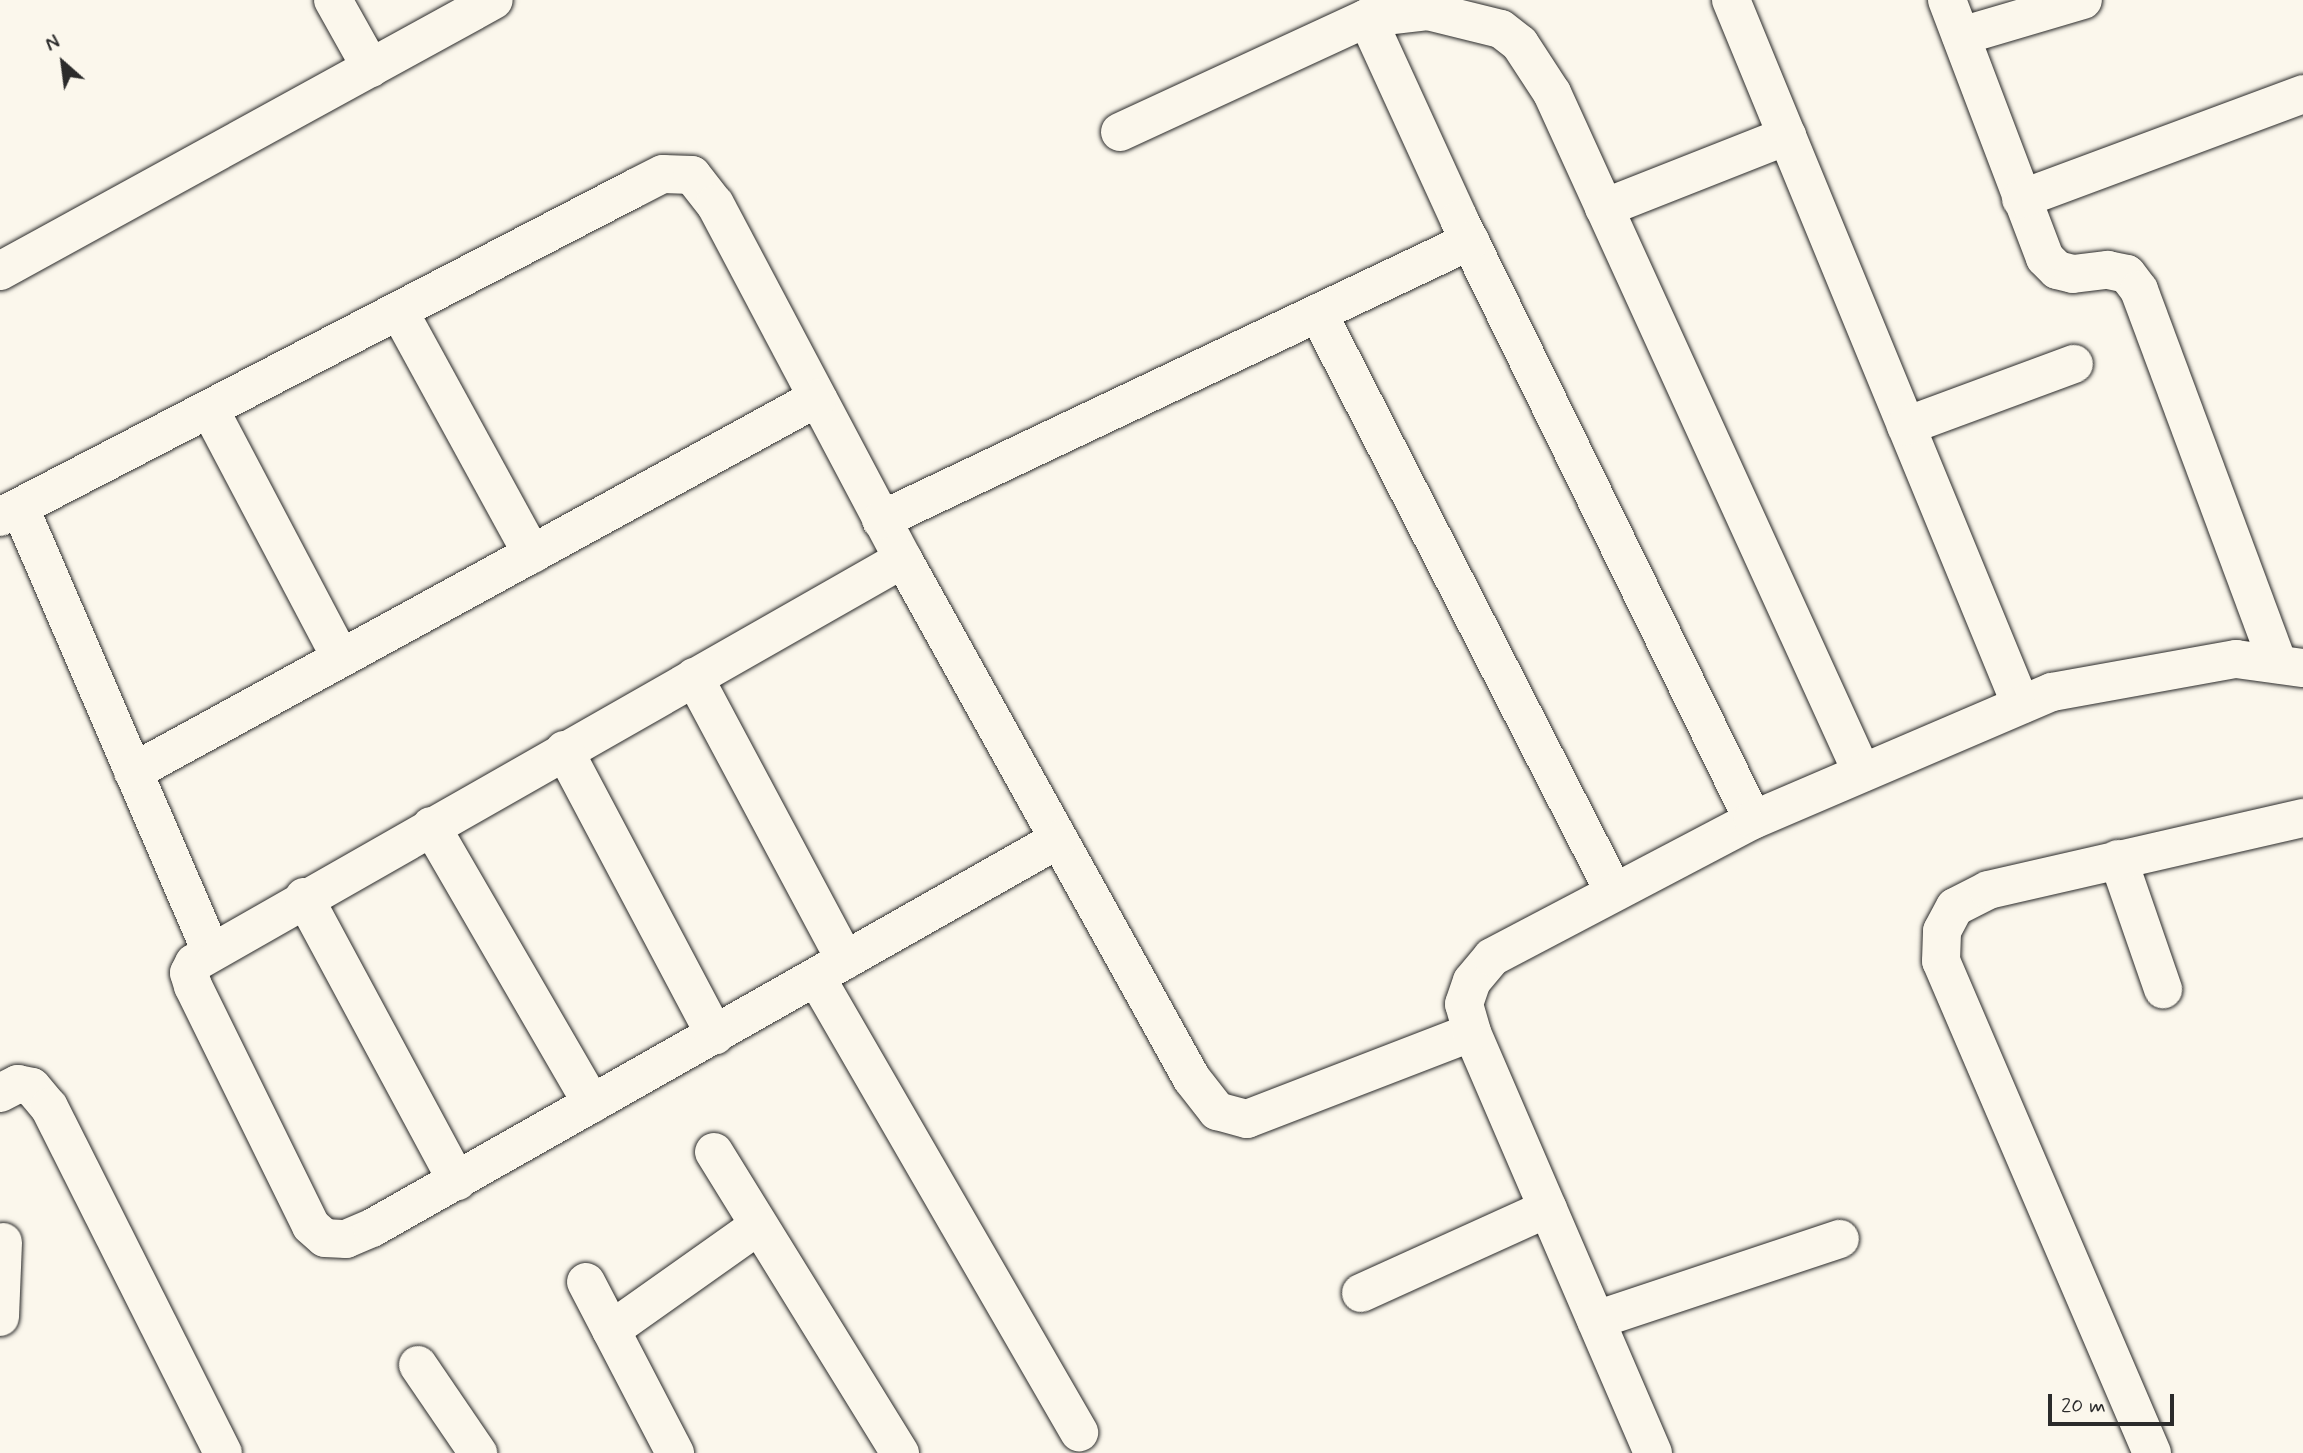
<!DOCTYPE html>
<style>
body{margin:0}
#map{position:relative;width:2303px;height:1453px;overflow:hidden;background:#fbf7ec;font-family:Mynerve,sans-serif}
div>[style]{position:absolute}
.roads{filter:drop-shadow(0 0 2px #2b2b2b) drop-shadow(0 0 2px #2b2b2b)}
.street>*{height:38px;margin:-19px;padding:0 19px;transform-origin:19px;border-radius:19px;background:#fbf7ec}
span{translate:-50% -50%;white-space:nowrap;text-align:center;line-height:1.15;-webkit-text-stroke:5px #fbf7ec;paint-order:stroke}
.north{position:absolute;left:28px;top:28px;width:70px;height:70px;-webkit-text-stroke:5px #fbf7ec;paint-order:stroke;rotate:332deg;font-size:19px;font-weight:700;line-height:28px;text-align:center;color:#2b2b2b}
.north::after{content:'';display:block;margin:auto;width:24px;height:32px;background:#2b2b2b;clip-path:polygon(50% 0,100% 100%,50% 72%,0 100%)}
.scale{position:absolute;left:2048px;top:1394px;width:126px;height:32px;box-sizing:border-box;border:4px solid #2b2b2b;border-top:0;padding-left:9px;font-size:21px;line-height:24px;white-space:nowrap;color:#2b2b2b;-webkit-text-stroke:5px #fbf7ec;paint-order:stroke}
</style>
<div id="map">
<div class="roads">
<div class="street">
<div style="left:333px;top:0;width:78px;rotate:60.8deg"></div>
<div style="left:1731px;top:0;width:762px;rotate:67.64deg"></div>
<div style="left:1947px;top:0;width:276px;rotate:69.2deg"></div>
<div style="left:2045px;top:258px;width:17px;rotate:45deg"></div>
<div style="left:2057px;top:270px;width:16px;rotate:14deg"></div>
<div style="left:2073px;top:274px;width:35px;rotate:-7deg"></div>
<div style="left:2108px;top:270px;width:19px;rotate:12deg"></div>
<div style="left:2127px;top:274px;width:20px;rotate:53deg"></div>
<div style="left:2139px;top:290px;width:399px;rotate:69.6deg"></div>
<div style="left:1367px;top:18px;width:221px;rotate:65.4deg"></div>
<div style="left:1459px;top:219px;width:669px;rotate:63.93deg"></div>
<div style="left:1961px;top:36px;width:127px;rotate:-16.4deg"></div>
<div style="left:1120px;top:132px;width:272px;rotate:-24.8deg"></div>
<div style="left:1367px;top:18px;width:61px;rotate:-6.5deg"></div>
<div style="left:1428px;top:11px;width:75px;rotate:13.9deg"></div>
<div style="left:1501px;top:29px;width:24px;rotate:38deg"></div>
<div style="left:1520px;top:44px;width:59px;rotate:56.9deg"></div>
<div style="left:1552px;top:93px;width:747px;rotate:65.49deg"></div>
<div style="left:2021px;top:199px;width:301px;rotate:-20.4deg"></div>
<div style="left:1604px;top:208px;width:197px;rotate:-21.5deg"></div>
<div style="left:0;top:271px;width:563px;rotate:-28.75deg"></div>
<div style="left:400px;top:313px;width:275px;rotate:61.3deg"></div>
<div style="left:1318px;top:313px;width:650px;rotate:62.92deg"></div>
<div style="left:210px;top:410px;width:280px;rotate:62.2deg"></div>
<div style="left:1906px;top:426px;width:179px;rotate:-20.3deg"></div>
<div style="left:20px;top:508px;width:481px;rotate:66.7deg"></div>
<div style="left:0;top:517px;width:715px;rotate:-27.39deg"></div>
<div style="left:635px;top:188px;width:31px;rotate:-27deg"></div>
<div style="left:663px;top:174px;width:29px;rotate:2deg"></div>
<div style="left:692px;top:175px;width:37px;rotate:52deg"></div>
<div style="left:715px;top:204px;width:402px;rotate:62.1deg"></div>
<div style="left:903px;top:559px;width:595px;rotate:60.94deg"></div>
<div style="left:1192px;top:1079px;width:41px;rotate:52deg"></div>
<div style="left:1217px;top:1111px;width:31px;rotate:15deg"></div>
<div style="left:1247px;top:1119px;width:241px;rotate:-21.1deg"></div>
<div style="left:881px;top:520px;width:652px;rotate:-25.35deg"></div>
<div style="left:903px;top:559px;width:816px;rotate:150.32deg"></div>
<div style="left:194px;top:963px;width:11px;rotate:117deg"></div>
<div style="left:189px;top:973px;width:14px;rotate:73deg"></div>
<div style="left:193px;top:986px;width:267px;rotate:63.8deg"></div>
<div style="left:311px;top:1226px;width:18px;rotate:41deg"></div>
<div style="left:325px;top:1238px;width:21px;rotate:3deg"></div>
<div style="left:346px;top:1239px;width:28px;rotate:-23deg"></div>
<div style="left:372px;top:1228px;width:789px;rotate:-29.52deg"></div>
<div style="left:694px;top:677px;width:321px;rotate:61.9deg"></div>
<div style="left:564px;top:750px;width:323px;rotate:62.1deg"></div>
<div style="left:133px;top:772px;width:780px;rotate:-28.67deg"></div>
<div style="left:431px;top:826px;width:321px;rotate:59.9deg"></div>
<div style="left:2118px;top:859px;width:138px;rotate:70.9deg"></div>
<div style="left:304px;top:897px;width:323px;rotate:61.7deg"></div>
<div style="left:816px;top:977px;width:526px;rotate:59.97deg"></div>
<div style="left:0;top:1093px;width:20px;rotate:-27deg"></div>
<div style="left:18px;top:1084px;width:14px;rotate:12deg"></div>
<div style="left:32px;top:1087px;width:26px;rotate:50deg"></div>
<div style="left:49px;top:1107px;width:387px;rotate:63.3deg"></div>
<div style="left:714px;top:1152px;width:354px;rotate:58.3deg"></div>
<div style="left:586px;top:1282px;width:193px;rotate:62.5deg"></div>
<div style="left:1361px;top:1293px;width:205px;rotate:-24.4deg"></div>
<div style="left:0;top:1317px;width:75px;rotate:-87.7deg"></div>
<div style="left:1596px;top:1320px;width:257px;rotate:-18.4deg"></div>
<div style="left:611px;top:1330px;width:180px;rotate:-35.3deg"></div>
<div style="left:418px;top:1365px;width:107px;rotate:55.7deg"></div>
<div style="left:1653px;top:1453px;width:458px;rotate:-113.3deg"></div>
<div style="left:1472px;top:1032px;width:29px;rotate:-106deg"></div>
<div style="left:1464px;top:1004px;width:24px;rotate:-71deg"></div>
<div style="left:1472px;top:981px;width:31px;rotate:-50deg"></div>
<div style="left:1492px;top:957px;width:295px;rotate:-27.7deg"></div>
<div style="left:1753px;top:820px;width:325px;rotate:-23.2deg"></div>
<div style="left:2052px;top:692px;width:187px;rotate:-10.2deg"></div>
<div style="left:2236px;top:659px;width:68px;rotate:7.7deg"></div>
<div style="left:2152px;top:1453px;width:535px;rotate:-113.21deg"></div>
<div style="left:1941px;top:961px;width:30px;rotate:-88deg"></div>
<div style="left:1942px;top:931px;width:27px;rotate:-62deg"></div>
<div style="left:1955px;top:907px;width:37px;rotate:-27deg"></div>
<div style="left:1988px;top:890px;width:323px;rotate:-12.9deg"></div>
</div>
</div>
<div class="north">N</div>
<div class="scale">20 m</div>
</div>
